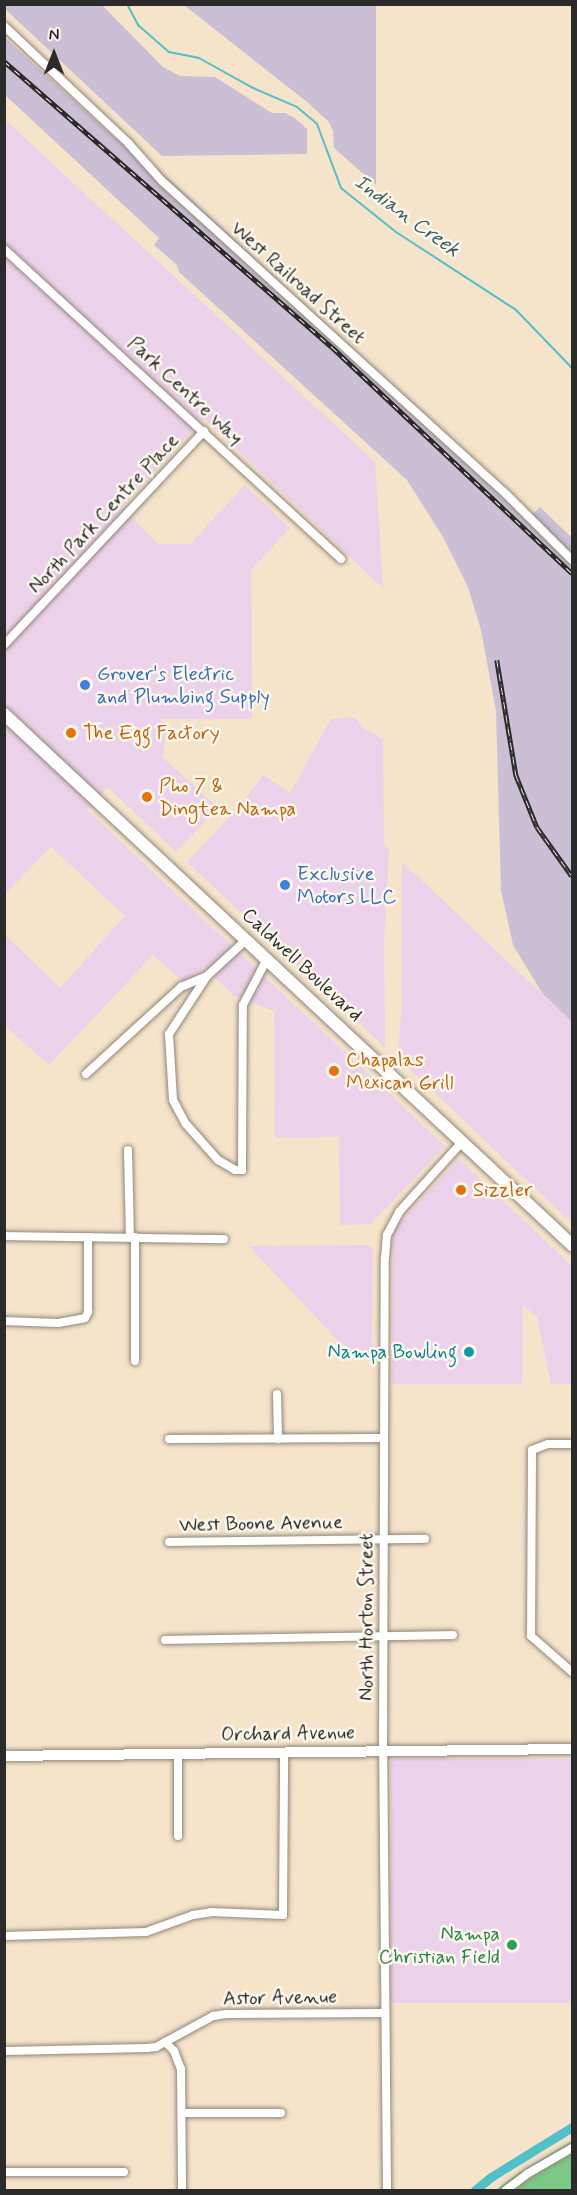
<!DOCTYPE html>
<style>
body{margin:0}
#map{position:relative;width:577px;height:2195px;overflow:hidden;background:#f5e3ca;font-family:Mynerve,sans-serif}
div>[style]{position:absolute}
.built>*{inset:0;background:#ecd1ea;transform-origin:0 0}
.industrial>*{inset:0;background:#cbbfd5}
.green>*{inset:0;background:#7cc887}
.stream>*{height:2px;margin:-1px;padding:0 1px;transform-origin:1px;border-radius:1px;background:#52c0c9}
.canal>*{height:9px;margin:-4.5px;padding:0 4.5px;transform-origin:4.5px;border-radius:4.5px;background:#52c0c9}
.roads{filter:drop-shadow(0 0 2px #90877a) drop-shadow(0 0 2px #90877a)}
.street>*{height:8px;margin:-4px;padding:0 4px;transform-origin:4px;border-radius:4px;background:#fff}
.secondary>*{height:10px;margin:-5px;padding:0 5px;transform-origin:5px;border-radius:5px;background:#fff}
.primary>*{height:12px;margin:-6px;padding:0 6px;transform-origin:6px;border-radius:6px;background:#fff}
.rail>*{height:4.5px;margin-top:-2.25px;transform-origin:0;background:repeating-linear-gradient(90deg,#fbf7ec 0 7px,#2b2b2b 0 14px);box-sizing:border-box;border-block:2px solid #2b2b2b}
.dots>*{width:16px;height:16px;translate:-50% -50%;box-sizing:border-box;border:3px solid #fbf7ec;border-radius:50%}
span{translate:-50% -50%;white-space:nowrap;text-align:center;line-height:1.15;-webkit-text-stroke:5px #fbf7ec;paint-order:stroke}
.street-label{font-size:20px;color:#2b2b2b}
.shop-label{font-size:20px;color:#366cbe}
.left{translate:0 -50%;text-align:left}
.food-label{font-size:20px;color:#c56008}
.culture-label{font-size:20px;color:#0d838f}
.right{translate:-100% -50%;text-align:right}
.leisure-label{font-size:20px;color:#27864d}
.water-label{font-size:21px;color:#395f62;font-style:italic}
.frame{position:absolute;inset:0;border:6px solid #2b2b2b;pointer-events:none}
.north{position:absolute;left:24px;top:24px;width:60px;height:60px;-webkit-text-stroke:4px #fbf7ec;paint-order:stroke;rotate:0deg;font-size:16px;font-weight:700;line-height:24px;text-align:center;color:#2b2b2b}
.north::after{content:'';display:block;margin:auto;width:21px;height:27px;background:#2b2b2b;clip-path:polygon(50% 0,100% 100%,50% 72%,0 100%)}
</style>
<div id="map">
<div class="built">
<div style="clip-path:polygon(4px 119px,375px 462px,383px 588px,204px 418px,121px 507px,158px 544px,190px 544px,245px 485px,290px 528px,251px 570px,252px 719px,160px 719px,168px 725px,162px 757px,218px 808px,176px 852px,108px 787px,87px 810px,445px 1146px,371px 1224px,340px 1225px,339px 1137px,275px 1138px,274px 1011px,234px 996px,204px 967px,187px 985px,153px 955px,49px 1065px,5px 1026px,5px 935px,60px 988px,125px 916px,51px 847px,5px 894px)"></div>
<div style="clip-path:polygon(354px 717px,365px 729px,383px 739px,384px 845px,389px 850px,384px 943px,385px 1047px,187px 862px,239px 807px,263px 775px,290px 793px,331px 719px)"></div>
<div style="clip-path:polygon(402px 862px,572px 1022px,572px 1223px,398px 1058px,402px 1001px)"></div>
<div style="clip-path:polygon(459px 1159px,572px 1266px,572px 1384px,551px 1384px,537px 1317px,523px 1305px,522px 1384px,392px 1384px,393px 1230px)"></div>
<div style="clip-path:polygon(369px 1245px,373px 1249px,372px 1361px,339px 1342px,249px 1246px)"></div>
<div style="left:572px;top:1759px;width:244px;height:181px;rotate:90deg"></div>
</div>
<div class="industrial">
<div style="clip-path:polygon(4px 5px,102px 5px,163px 67px,180px 76px,215px 77px,272px 113px,285px 113px,293px 117px,307px 129px,307px 154px,162px 156px,5px 9px)"></div>
<div style="clip-path:polygon(184px 5px,376px 5px,376px 185px,334px 148px,333px 131px,329px 122px,307px 102px)"></div>
<div style="clip-path:polygon(4px 37px,114px 137px,159px 170px,533px 514px,540px 507px,572px 538px,572px 1022px,542px 993px,513px 945px,501px 890px,496px 711px,481px 630px,468px 587px,443px 537px,407px 480px,179px 272px,177px 265px,154px 245px,159px 238px,5px 95px)"></div>
</div>
<div class="green">
<div style="clip-path:polygon(572px 2141px,572px 2190px,496px 2190px,520px 2172px)"></div>
</div>
<div class="stream">
<div style="left:127px;top:4px;width:24px;rotate:62deg"></div>
<div style="left:138px;top:25px;width:41px;rotate:41.1deg"></div>
<div style="left:169px;top:52px;width:31px;rotate:11deg"></div>
<div style="left:199px;top:58px;width:60px;rotate:29.1deg"></div>
<div style="left:251px;top:87px;width:50px;rotate:23.5deg"></div>
<div style="left:297px;top:107px;width:26px;rotate:40deg"></div>
<div style="left:317px;top:124px;width:68px;rotate:69.4deg"></div>
<div style="left:341px;top:188px;width:70px;rotate:38.7deg"></div>
<div style="left:396px;top:232px;width:143px;rotate:33deg"></div>
<div style="left:516px;top:310px;width:81px;rotate:46deg"></div>
</div>
<div class="canal">
<div style="left:475px;top:2190px;width:21px;rotate:-39deg"></div>
<div style="left:491px;top:2177px;width:95px;rotate:-31.7deg"></div>
</div>
<div class="roads">
<div class="street">
<div style="left:4px;top:26px;width:172px;rotate:43.3deg"></div>
<div style="left:129px;top:144px;width:50px;rotate:48.3deg"></div>
<div style="left:162px;top:181px;width:466px;rotate:42.3deg"></div>
<div style="left:507px;top:495px;width:92px;rotate:45deg"></div>
<div style="left:4px;top:249px;width:458px;rotate:42.6deg"></div>
<div style="left:4px;top:645px;width:293px;rotate:-46.9deg"></div>
<div style="left:207px;top:976px;width:69px;rotate:123.2deg"></div>
<div style="left:169px;top:1034px;width:66px;rotate:86.5deg"></div>
<div style="left:173px;top:1100px;width:27px;rotate:62deg"></div>
<div style="left:186px;top:1124px;width:48px;rotate:48.4deg"></div>
<div style="left:218px;top:1160px;width:20px;rotate:30deg"></div>
<div style="left:235px;top:1170px;width:7px"></div>
<div style="left:242px;top:1170px;width:165px;rotate:-89.7deg"></div>
<div style="left:243px;top:1005px;width:52px;rotate:-62.4deg"></div>
<div style="left:86px;top:1074px;width:129px;rotate:-42.5deg"></div>
<div style="left:181px;top:987px;width:28px;rotate:-23deg"></div>
<div style="left:207px;top:976px;width:53px;rotate:-42.7deg"></div>
<div style="left:128px;top:1150px;width:87px;rotate:88.7deg"></div>
<div style="left:4px;top:1236px;width:220px;rotate:0.8deg"></div>
<div style="left:135px;top:1237px;width:124px;rotate:90deg"></div>
<div style="left:4px;top:1321px;width:54px;rotate:2.1deg"></div>
<div style="left:58px;top:1323px;width:27px;rotate:-10deg"></div>
<div style="left:85px;top:1318px;width:7px;rotate:-63deg"></div>
<div style="left:88px;top:1312px;width:75px;rotate:-90deg"></div>
<div style="left:277px;top:1394px;width:45px;rotate:88.7deg"></div>
<div style="left:169px;top:1439px;width:214px;rotate:-0.3deg"></div>
<div style="left:572px;top:1444px;width:24px;rotate:180deg"></div>
<div style="left:548px;top:1444px;width:17px;rotate:159deg"></div>
<div style="left:532px;top:1450px;width:186px;rotate:90.3deg"></div>
<div style="left:531px;top:1636px;width:55px;rotate:41.3deg"></div>
<div style="left:169px;top:1542px;width:256px;rotate:-0.7deg"></div>
<div style="left:165px;top:1640px;width:288px;rotate:-1deg"></div>
<div style="left:178px;top:1836px;width:83px;rotate:-90deg"></div>
<div style="left:4px;top:1936px;width:142px;rotate:-1.6deg"></div>
<div style="left:146px;top:1932px;width:50px;rotate:-19.9deg"></div>
<div style="left:193px;top:1915px;width:18px;rotate:-9deg"></div>
<div style="left:211px;top:1912px;width:72px;rotate:2.4deg"></div>
<div style="left:283px;top:1915px;width:163px;rotate:-89.6deg"></div>
<div style="left:165px;top:2042px;width:13px;rotate:45deg"></div>
<div style="left:174px;top:2051px;width:19px;rotate:69deg"></div>
<div style="left:181px;top:2069px;width:121px;rotate:89.5deg"></div>
<div style="left:4px;top:2051px;width:143px;rotate:-1.2deg"></div>
<div style="left:147px;top:2048px;width:9px;rotate:-6deg"></div>
<div style="left:156px;top:2047px;width:65px;rotate:-28.5deg"></div>
<div style="left:213px;top:2016px;width:13px;rotate:-9deg"></div>
<div style="left:226px;top:2014px;width:159px;rotate:-0.4deg"></div>
<div style="left:182px;top:2113px;width:99px"></div>
<div style="left:4px;top:2172px;width:120px"></div>
<div style="left:387px;top:2190px;width:439px;rotate:-90.5deg"></div>
<div style="left:383px;top:1751px;width:493px;rotate:-89.8deg"></div>
<div style="left:385px;top:1258px;width:23px;rotate:-85deg"></div>
<div style="left:387px;top:1235px;width:26px;rotate:-62deg"></div>
<div style="left:399px;top:1212px;width:94px;rotate:-48deg"></div>
<div style="left:506px;top:2190px;width:26px;rotate:-37deg"></div>
<div style="left:527px;top:2174px;width:52px;rotate:-30deg"></div>
</div>
<div class="secondary">
<div style="left:4px;top:1756px;width:568px;rotate:-0.71deg"></div>
</div>
<div class="primary">
<div style="left:4px;top:714px;width:778px;rotate:43.07deg"></div>
</div>
</div>
<div class="rail">
<div style="left:4px;top:61px;width:435px;rotate:41.1deg"></div>
<div style="left:332px;top:347px;width:330px;rotate:43.3deg"></div>
<div style="left:497px;top:660px;width:117px;rotate:80.6deg"></div>
<div style="left:516px;top:775px;width:56px;rotate:68deg"></div>
<div style="left:537px;top:827px;width:60px;rotate:54.5deg"></div>
</div>
<div class="dots">
<div style="left:85px;top:685px;background:#3f7fe0"></div>
<div style="left:71px;top:733px;background:#e8710a"></div>
<div style="left:147px;top:797px;background:#e8710a"></div>
<div style="left:285px;top:885px;background:#3f7fe0"></div>
<div style="left:334px;top:1071px;background:#e8710a"></div>
<div style="left:461px;top:1190px;background:#e8710a"></div>
<div style="left:469px;top:1352px;background:#0f9aa8"></div>
<div style="left:512px;top:1945px;background:#2e9e5b"></div>
</div>
<div class="street-label">
<span style="left:298px;top:283px;rotate:42deg">West Railroad Street</span>
<span style="left:185px;top:391px;rotate:43deg">Park Centre Way</span>
<span style="left:104px;top:514px;rotate:-47deg">North Park Centre Place</span>
<span style="left:302px;top:965px;rotate:43deg">Caldwell Boulevard</span>
<span style="left:261px;top:1524px;rotate:-1deg">West Boone Avenue</span>
<span style="left:367px;top:1617px;rotate:-90deg">North Horton Street</span>
<span style="left:288px;top:1734px;rotate:-1deg">Orchard Avenue</span>
<span style="left:280px;top:1998px;rotate:-1deg">Astor Avenue</span>
</div>
<div class="shop-label">
<span class="left" style="left:97px;top:686px">Grover's Electric<br>and Plumbing Supply</span>
<span class="left" style="left:297px;top:886px">Exclusive<br>Motors LLC</span>
</div>
<div class="food-label">
<span class="left" style="left:83px;top:733px">The Egg Factory</span>
<span class="left" style="left:159px;top:798px">Pho 7 &amp;<br>Dingtea Nampa</span>
<span class="left" style="left:346px;top:1072px">Chapalas<br>Mexican Grill</span>
<span class="left" style="left:473px;top:1190px">Sizzler</span>
</div>
<div class="culture-label">
<span class="right" style="left:457px;top:1352px">Nampa Bowling</span>
</div>
<div class="leisure-label">
<span class="right" style="left:500px;top:1946px">Nampa<br>Christian Field</span>
</div>
<div class="water-label">
<span style="left:407px;top:216px;rotate:36deg">Indian Creek</span>
</div>
<div class="frame"></div>
<div class="north">N</div>
</div>
